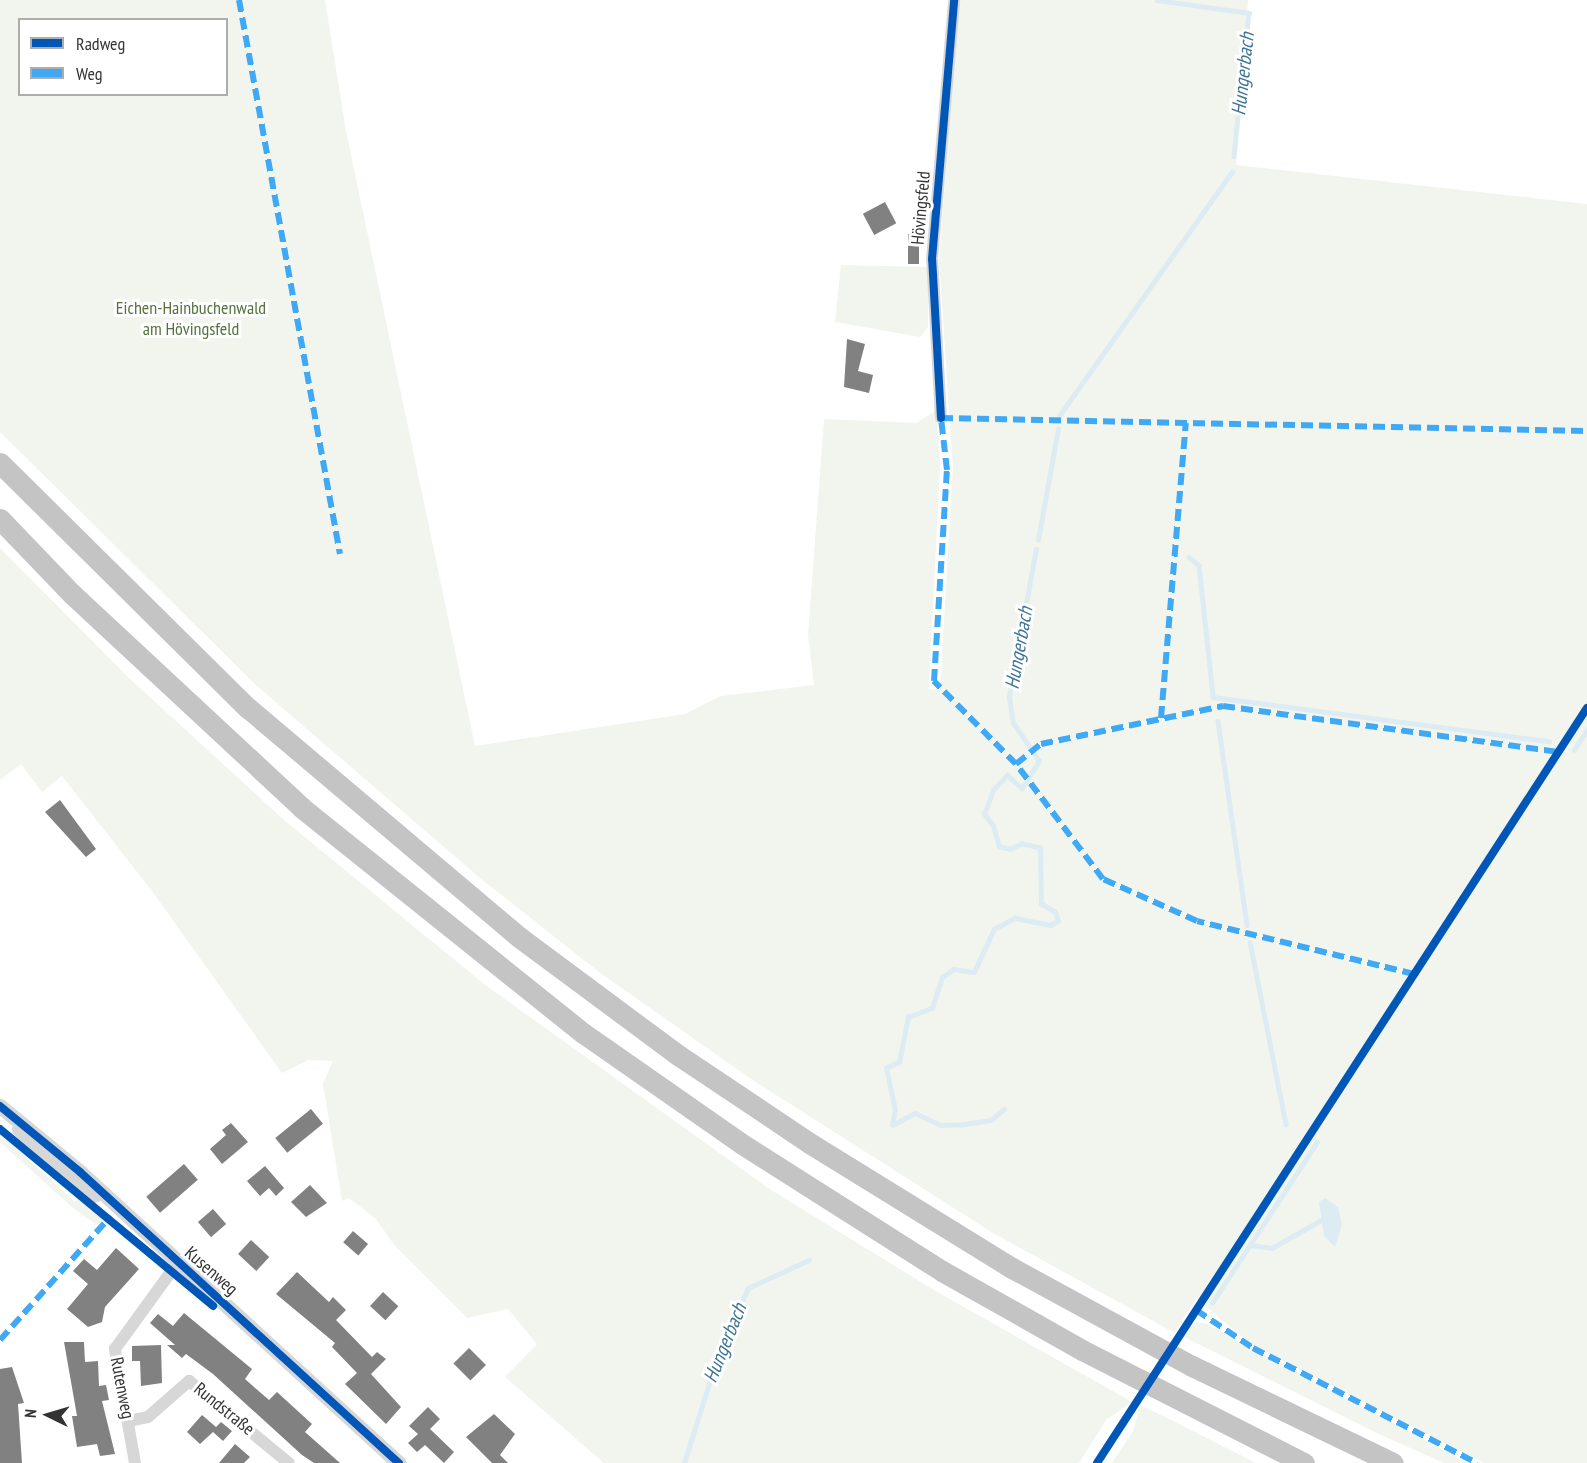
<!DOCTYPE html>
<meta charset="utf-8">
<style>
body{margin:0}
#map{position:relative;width:1587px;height:1463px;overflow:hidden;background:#fff;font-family:"PT Sans Narrow",sans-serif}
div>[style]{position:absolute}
.green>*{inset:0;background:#f1f5ed}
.water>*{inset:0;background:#ddebf3}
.stream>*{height:4.5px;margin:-2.25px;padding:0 2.25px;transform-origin:2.25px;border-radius:2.25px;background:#ddebf3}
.building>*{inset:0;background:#818181;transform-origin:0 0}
.minor>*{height:12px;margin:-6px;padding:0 6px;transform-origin:6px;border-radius:6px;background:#d7d7d7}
.tertiary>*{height:15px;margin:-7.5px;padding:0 7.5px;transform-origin:7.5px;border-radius:7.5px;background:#d7d7d7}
.motorway>*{height:21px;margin:-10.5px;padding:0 10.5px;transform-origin:10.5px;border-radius:10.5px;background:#c4c4c4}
.quiet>*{height:6px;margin-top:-3px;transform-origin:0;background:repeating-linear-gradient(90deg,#3fa9f5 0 12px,transparent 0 18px)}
.cycleway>*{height:8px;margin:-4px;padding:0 4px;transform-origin:4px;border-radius:4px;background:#0057b8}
span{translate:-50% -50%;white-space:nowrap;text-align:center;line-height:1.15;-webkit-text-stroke:6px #fff;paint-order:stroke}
.street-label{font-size:18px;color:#333}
.park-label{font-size:18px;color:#56703f}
.water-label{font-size:20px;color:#3f7597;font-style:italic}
.legend{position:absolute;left:18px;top:18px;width:210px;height:78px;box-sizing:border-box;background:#fff;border:2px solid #adadad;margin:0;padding:8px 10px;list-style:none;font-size:18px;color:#333}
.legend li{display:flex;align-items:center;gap:12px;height:30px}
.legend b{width:30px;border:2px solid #adadad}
.north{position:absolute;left:18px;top:1385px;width:60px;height:60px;-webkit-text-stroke:4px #fff;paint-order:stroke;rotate:275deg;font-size:16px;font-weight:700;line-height:24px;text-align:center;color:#333}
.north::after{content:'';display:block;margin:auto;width:21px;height:27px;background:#333;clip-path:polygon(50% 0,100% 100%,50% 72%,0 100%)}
</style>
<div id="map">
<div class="green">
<div style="clip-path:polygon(evenodd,0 0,325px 0,346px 131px,475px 746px,685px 714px,721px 696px,814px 685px,808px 635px,824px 419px,916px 423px,934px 412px,936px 400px,940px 464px,929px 689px,940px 690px,953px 468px,939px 260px,959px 0,1248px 0,1236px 165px,1587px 204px,1587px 1463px,1484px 1463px,1253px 1346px,1196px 1298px,1175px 1333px,993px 1233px,751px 1079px,599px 972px,480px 878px,257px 686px,0 432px,0 0,20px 20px,226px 20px,226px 94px,20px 94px,20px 20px)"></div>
<div style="clip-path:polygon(841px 265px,928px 267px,928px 327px,920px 337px,835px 322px)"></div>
<div style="clip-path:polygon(0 548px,128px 677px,284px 820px,484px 984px,771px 1190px,939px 1293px,1132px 1402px,1106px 1420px,1079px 1463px,604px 1463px,505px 1377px,537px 1344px,508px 1309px,467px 1318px,395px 1246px,376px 1219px,349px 1198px,342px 1201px,323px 1084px,333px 1061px,308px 1060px,282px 1073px,152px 891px,62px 776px,42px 792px,21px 764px,0 780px)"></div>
<div style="clip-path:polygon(0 1133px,75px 1202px,78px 1199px,111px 1221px,103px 1229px,73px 1208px,0 1142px)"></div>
<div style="clip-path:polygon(1195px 1322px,1207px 1324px,1468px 1463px,1444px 1463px,1381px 1435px,1184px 1337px)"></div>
<div style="clip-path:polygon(1140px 1405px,1167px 1418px,1256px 1463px,1112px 1463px,1133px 1431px)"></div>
</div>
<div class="water">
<div style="clip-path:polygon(1325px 1198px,1338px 1207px,1342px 1225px,1335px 1247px,1324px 1236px,1319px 1202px)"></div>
</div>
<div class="stream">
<div style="left:1157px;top:0;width:93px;rotate:8deg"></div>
<div style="left:1249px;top:13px;width:144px;rotate:96deg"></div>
<div style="left:1059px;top:416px;width:299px;rotate:-54.7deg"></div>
<div style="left:1038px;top:540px;width:113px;rotate:-79.8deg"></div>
<div style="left:1189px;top:557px;width:13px;rotate:39deg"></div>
<div style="left:1199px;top:565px;width:133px;rotate:83.9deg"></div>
<div style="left:1213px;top:697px;width:339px;rotate:7.5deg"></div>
<div style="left:1218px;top:721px;width:206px;rotate:81.9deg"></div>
<div style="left:1574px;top:750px;width:24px;rotate:-57deg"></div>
<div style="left:1250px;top:942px;width:186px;rotate:78.8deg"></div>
<div style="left:892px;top:1125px;width:15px;rotate:-79deg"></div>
<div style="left:895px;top:1110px;width:43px;rotate:-102.1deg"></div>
<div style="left:886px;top:1068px;width:14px;rotate:-25deg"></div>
<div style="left:899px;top:1062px;width:46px;rotate:-78.7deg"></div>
<div style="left:908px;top:1017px;width:26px;rotate:-21deg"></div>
<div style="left:932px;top:1008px;width:33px;rotate:-72deg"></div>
<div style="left:942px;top:977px;width:14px;rotate:-34deg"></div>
<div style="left:954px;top:969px;width:20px;rotate:9deg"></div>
<div style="left:974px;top:972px;width:47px;rotate:-65.1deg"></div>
<div style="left:994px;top:929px;width:24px;rotate:-28deg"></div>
<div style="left:1015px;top:918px;width:36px;rotate:11deg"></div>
<div style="left:1050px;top:925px;width:9px;rotate:-27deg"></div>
<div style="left:1058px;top:921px;width:9px;rotate:-108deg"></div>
<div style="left:1055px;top:912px;width:16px;rotate:-150deg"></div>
<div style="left:1041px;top:904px;width:56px;rotate:-91deg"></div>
<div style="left:1040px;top:848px;width:18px;rotate:-167deg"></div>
<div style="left:1022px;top:844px;width:13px;rotate:157deg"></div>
<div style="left:1010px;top:849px;width:11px;rotate:-170deg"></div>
<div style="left:999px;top:847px;width:22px;rotate:-106deg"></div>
<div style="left:993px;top:826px;width:15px;rotate:-127deg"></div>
<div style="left:984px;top:814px;width:26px;rotate:-69deg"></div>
<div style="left:993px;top:790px;width:21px;rotate:-47deg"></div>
<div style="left:1007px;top:775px;width:20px;rotate:41deg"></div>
<div style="left:1022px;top:788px;width:32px;rotate:-58deg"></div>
<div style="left:1039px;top:761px;width:46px;rotate:-124.4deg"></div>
<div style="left:1013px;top:723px;width:26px;rotate:-99deg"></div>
<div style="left:1009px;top:697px;width:150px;rotate:-79.7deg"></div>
<div style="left:893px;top:1125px;width:25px;rotate:-29deg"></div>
<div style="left:915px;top:1113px;width:29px;rotate:25deg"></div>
<div style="left:941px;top:1125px;width:24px;rotate:-2deg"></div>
<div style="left:965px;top:1124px;width:26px;rotate:-9deg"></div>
<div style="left:991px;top:1120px;width:17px;rotate:-40deg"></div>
<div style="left:1251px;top:1245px;width:21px;rotate:8deg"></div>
<div style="left:1272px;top:1248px;width:56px;rotate:-29.7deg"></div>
<div style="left:1212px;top:1303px;width:192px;rotate:-56.9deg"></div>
<div style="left:684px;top:1463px;width:113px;rotate:-72.5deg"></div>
<div style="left:718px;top:1355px;width:73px;rotate:-65.9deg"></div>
<div style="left:748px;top:1288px;width:67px;rotate:-24.7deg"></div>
</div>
<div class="building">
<div style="left:885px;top:202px;width:24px;height:25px;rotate:62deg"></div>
<div style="left:908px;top:234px;width:11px;height:30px"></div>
<div style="clip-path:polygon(847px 339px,865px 344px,858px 371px,873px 375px,869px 393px,844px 387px)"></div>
<div style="clip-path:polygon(60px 800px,96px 849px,86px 857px,45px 812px)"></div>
<div style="left:311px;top:1109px;width:19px;height:46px;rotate:51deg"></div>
<div style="clip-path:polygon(231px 1123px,248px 1142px,222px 1164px,210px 1149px,226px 1135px,222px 1130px)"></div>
<div style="left:184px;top:1164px;width:21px;height:50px;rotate:49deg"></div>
<div style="clip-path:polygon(265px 1166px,284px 1188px,276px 1196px,269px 1188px,260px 1196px,247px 1181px)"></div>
<div style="clip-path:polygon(310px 1185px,327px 1203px,306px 1217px,291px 1202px)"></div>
<div style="left:213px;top:1209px;width:20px;height:20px;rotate:49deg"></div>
<div style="left:353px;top:1231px;width:20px;height:15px;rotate:41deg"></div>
<div style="left:251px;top:1240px;width:25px;height:19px;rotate:43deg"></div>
<div style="clip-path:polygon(116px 1248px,139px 1269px,105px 1307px,102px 1322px,88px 1327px,67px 1309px,88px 1284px,73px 1271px,84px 1259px,97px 1270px)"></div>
<div style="clip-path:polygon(297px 1272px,329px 1302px,333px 1297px,346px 1310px,336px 1320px,372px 1357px,377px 1352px,386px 1359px,371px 1374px,401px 1407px,386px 1424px,345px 1384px,357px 1373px,332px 1347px,335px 1343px,276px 1294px)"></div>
<div style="left:383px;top:1292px;width:21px;height:19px;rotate:43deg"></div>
<div style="clip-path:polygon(184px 1313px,252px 1369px,245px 1379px,269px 1400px,277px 1392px,312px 1424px,305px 1432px,340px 1463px,314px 1463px,302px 1455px,213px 1374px,186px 1354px,182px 1358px,167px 1345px,175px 1345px,150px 1323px,158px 1314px,173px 1326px)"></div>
<div style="clip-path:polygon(64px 1342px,84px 1342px,85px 1362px,98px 1361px,99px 1386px,106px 1385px,109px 1400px,102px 1401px,115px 1454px,100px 1456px,97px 1444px,77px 1447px,72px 1416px,77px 1416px)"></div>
<div style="clip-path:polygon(161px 1345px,162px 1383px,141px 1386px,140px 1361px,132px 1361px,132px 1346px)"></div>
<div style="left:469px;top:1348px;width:24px;height:22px;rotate:45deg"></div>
<div style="clip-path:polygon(12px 1367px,24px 1403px,18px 1404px,22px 1463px,0 1463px,0 1369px)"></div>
<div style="clip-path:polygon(428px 1407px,440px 1419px,430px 1429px,454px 1452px,444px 1463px,425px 1445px,417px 1452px,408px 1443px,418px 1434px,409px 1426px)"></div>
<div style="clip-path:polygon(494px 1414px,515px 1434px,500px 1455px,508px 1463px,492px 1463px,466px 1437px)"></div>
<div style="clip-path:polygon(202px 1415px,216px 1427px,221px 1422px,232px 1431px,223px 1441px,213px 1432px,200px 1444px,187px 1432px)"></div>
<div style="clip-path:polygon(235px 1444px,250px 1457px,244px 1463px,219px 1463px)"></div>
</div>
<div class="minor">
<div style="left:941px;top:418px;width:159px;rotate:-93.2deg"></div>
<div style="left:932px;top:259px;width:260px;rotate:-85.1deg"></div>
<div style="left:128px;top:1421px;width:20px;rotate:-11deg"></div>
<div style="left:148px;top:1417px;width:55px;rotate:-41.3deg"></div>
<div style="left:189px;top:1381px;width:129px;rotate:39.4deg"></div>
<div style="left:135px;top:1463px;width:116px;rotate:-100deg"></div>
<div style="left:115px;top:1349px;width:107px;rotate:-54.1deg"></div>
</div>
<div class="tertiary">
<div style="left:0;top:1106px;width:104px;rotate:39.5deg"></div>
<div style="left:80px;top:1172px;width:432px;rotate:42.4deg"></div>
<div style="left:19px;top:1129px;width:74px;rotate:43.9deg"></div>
<div style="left:72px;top:1180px;width:27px;rotate:33deg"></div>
</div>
<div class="motorway">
<div style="left:0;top:463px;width:349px;rotate:44.7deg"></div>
<div style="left:248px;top:708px;width:355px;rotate:40.2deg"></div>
<div style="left:519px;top:937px;width:198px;rotate:36.6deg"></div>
<div style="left:678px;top:1055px;width:160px;rotate:33.8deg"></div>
<div style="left:811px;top:1144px;width:236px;rotate:31.7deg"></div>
<div style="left:1012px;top:1268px;width:205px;rotate:28.6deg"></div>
<div style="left:1192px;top:1366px;width:223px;rotate:25.8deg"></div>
<div style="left:0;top:519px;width:104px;rotate:46.2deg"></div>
<div style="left:72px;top:594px;width:314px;rotate:42.9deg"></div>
<div style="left:302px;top:808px;width:360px;rotate:38.7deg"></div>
<div style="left:583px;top:1033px;width:194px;rotate:34.9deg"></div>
<div style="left:742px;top:1144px;width:237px;rotate:32.4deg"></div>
<div style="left:942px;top:1271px;width:161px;rotate:29.4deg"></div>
<div style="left:1082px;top:1350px;width:249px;rotate:27deg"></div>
</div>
<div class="quiet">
<div style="left:239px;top:0;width:563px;rotate:79.67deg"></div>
<div style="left:1161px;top:718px;width:296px;rotate:-85.2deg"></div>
<div style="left:1016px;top:764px;width:32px;rotate:-39deg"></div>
<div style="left:1041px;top:744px;width:186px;rotate:-11.8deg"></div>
<div style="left:1223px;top:706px;width:338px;rotate:7.8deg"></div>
<div style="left:1414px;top:974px;width:223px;rotate:-166.3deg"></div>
<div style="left:1197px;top:921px;width:103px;rotate:-155.9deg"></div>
<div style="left:1103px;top:879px;width:144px;rotate:-127.1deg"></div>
<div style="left:1016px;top:764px;width:117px;rotate:-134.7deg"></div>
<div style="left:934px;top:681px;width:211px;rotate:-86.5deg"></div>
<div style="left:947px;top:470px;width:52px;rotate:-96.6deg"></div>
<div style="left:941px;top:418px;width:646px;rotate:1.15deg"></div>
<div style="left:1196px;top:1310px;width:69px;rotate:33.7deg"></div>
<div style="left:1253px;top:1348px;width:252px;rotate:27.2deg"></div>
<div style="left:0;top:1340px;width:166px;rotate:-48.2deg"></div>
</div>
<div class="cycleway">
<div style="left:941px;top:418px;width:159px;rotate:-93.2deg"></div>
<div style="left:932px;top:259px;width:260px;rotate:-85.1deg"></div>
<div style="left:0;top:1106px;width:104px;rotate:39.5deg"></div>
<div style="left:80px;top:1172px;width:432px;rotate:42.4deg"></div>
<div style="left:0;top:1129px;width:277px;rotate:39.7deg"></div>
<div style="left:1097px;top:1463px;width:900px;rotate:-57.02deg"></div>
</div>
<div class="street-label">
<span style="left:921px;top:208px;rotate:-85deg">Hövingsfeld</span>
<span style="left:211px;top:1271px;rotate:41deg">Kusenweg</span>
<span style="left:122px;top:1388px;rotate:79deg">Rutenweg</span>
<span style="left:224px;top:1409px;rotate:39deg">Rundstraße</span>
</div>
<div class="park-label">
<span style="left:191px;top:319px">Eichen-Hainbuchenwald<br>am Hövingsfeld</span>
</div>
<div class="water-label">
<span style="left:1243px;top:74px;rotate:-84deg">Hungerbach</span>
<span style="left:1019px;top:648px;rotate:-80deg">Hungerbach</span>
<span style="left:725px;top:1343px;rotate:-68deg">Hungerbach</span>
</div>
<ul class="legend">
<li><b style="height:8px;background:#0057b8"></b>Radweg</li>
<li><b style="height:8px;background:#3fa9f5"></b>Weg</li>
</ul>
<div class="north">N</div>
</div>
